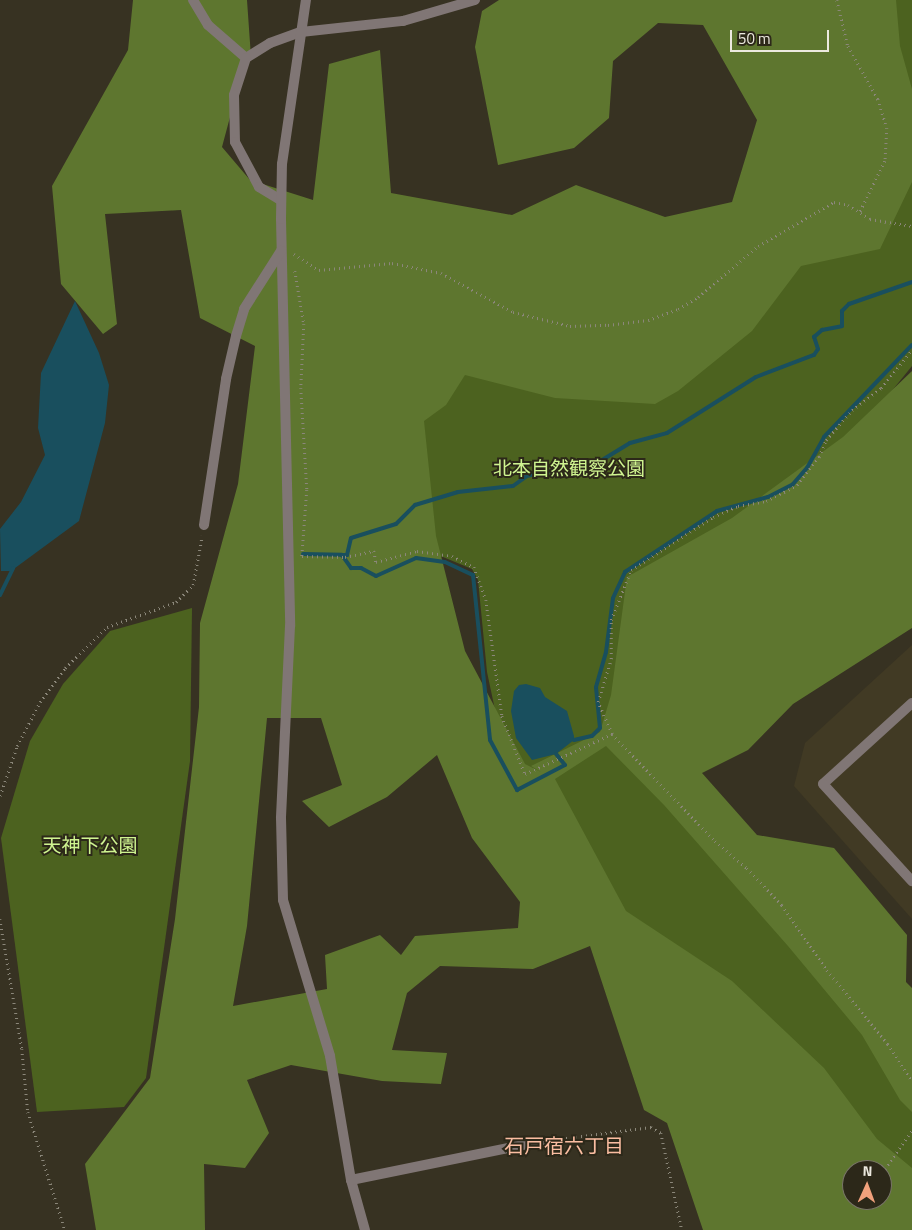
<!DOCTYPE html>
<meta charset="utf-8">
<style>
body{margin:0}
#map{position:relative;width:912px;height:1230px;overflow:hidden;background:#373222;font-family:"Titillium Web","Noto Sans JP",sans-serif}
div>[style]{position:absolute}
.built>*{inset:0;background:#413a24}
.green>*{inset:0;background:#4c621f}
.forest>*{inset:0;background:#5e762f}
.water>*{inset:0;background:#194f5e}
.stream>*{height:4px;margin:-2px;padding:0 2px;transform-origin:2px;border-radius:2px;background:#194f5e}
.path>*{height:2.5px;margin-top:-1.25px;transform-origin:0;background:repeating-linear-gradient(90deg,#8b877a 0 1px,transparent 0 5px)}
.minor>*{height:10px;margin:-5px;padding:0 5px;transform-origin:5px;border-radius:5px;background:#807675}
.tertiary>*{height:10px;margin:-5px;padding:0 5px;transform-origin:5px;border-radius:5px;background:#807675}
span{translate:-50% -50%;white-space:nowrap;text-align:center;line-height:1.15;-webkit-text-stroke:4px #2c2819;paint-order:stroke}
.park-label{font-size:19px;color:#cff490}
.neighbourhood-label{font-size:20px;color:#fabda1}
.north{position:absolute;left:842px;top:1160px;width:50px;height:50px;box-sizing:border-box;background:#2c2819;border:1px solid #797568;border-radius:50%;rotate:2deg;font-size:14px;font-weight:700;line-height:20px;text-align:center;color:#ece9df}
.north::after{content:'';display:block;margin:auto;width:18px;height:22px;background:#f1a17c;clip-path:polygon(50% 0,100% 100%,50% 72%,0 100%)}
.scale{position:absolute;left:730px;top:30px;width:99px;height:22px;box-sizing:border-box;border:2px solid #ece9df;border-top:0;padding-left:6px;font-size:15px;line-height:18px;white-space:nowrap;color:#ece9df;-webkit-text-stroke:4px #2c2819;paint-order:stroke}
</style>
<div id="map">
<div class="built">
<div style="clip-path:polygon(912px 645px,912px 919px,794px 786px,805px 743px)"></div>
</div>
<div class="green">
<div style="clip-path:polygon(797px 0,912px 0,912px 366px,838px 457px,615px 716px,912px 1035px,912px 1191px,882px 1170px,633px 958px,501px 738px,487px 672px,478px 580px,472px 569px,443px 557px,419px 553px,364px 270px,714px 293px)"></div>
<div style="clip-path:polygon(192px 608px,190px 761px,146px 1078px,124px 1107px,37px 1112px,1px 838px,30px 741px,63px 684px,110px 631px)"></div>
</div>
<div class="forest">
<div style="clip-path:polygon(evenodd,133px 0,247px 0,251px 57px,233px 106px,222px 147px,250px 180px,313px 200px,329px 64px,380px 50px,391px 193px,512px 215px,576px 185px,665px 217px,732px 202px,757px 120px,703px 25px,658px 23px,613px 61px,609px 118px,574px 148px,498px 165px,475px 47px,482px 11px,499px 0,896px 0,900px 46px,912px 89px,912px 182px,880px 249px,801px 266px,752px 331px,678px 391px,655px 404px,555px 398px,465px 375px,446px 405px,424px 421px,436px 536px,465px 651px,525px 764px,541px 772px,531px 766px,600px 732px,611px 695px,627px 577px,732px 518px,843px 437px,912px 371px,912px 628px,793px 704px,748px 750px,702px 773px,757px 835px,834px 848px,907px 935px,906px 982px,912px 988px,912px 1112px,900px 1100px,862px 1035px,788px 946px,664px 805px,606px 746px,555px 779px,626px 911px,732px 981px,824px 1068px,877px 1139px,912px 1168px,912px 1230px,703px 1230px,667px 1123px,644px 1110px,590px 946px,533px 969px,440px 966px,407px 993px,392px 1050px,447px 1053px,441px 1084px,382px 1081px,291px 1065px,247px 1080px,269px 1133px,245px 1168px,204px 1164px,205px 1230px,96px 1230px,85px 1164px,150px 1078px,175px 919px,199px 707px,200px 623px,238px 484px,255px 346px,200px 318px,181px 210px,105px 214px,117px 324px,103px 334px,61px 284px,52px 186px,128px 50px,133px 0,267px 718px,321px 718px,342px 785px,302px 801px,329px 827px,387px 797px,437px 755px,472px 838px,520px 902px,518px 928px,415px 936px,401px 955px,380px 935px,325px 955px,327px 989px,233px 1006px,247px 926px,267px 718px,133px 0,852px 1170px,882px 1170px,882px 1200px,852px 1200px,852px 1170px)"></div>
</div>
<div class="water">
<div style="clip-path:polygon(75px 301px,99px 353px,109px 385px,105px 423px,79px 521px,11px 571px,1px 571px,0 529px,21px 502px,45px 455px,38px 428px,41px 373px)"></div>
<div style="clip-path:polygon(526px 684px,540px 688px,545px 697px,567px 711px,574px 736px,574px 740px,556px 754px,532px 760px,516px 738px,511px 711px,514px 691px,519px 685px)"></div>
</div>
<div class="stream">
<div style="left:303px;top:554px;width:39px;rotate:1deg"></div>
<div style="left:342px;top:555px;width:16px;rotate:55deg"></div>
<div style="left:351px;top:568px;width:10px"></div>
<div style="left:361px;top:568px;width:17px;rotate:28deg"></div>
<div style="left:376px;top:576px;width:44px;rotate:-24.2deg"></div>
<div style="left:416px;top:558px;width:29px;rotate:8deg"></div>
<div style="left:445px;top:562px;width:31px;rotate:25deg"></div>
<div style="left:473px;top:575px;width:166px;rotate:84.1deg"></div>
<div style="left:490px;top:740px;width:57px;rotate:61.6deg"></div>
<div style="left:517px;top:790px;width:54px;rotate:-27.5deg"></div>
<div style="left:565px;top:765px;width:14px;rotate:-129deg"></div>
<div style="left:342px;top:555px;width:5px"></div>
<div style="left:347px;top:555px;width:17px;rotate:-77deg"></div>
<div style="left:351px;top:538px;width:47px;rotate:-17.3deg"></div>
<div style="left:396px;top:524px;width:27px;rotate:-45deg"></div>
<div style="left:415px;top:505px;width:45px;rotate:-16.8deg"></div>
<div style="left:458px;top:492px;width:55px;rotate:-6.2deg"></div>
<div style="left:513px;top:486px;width:17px;rotate:-36deg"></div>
<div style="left:527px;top:476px;width:16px;rotate:-15deg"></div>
<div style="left:542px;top:472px;width:47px;rotate:-4.9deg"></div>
<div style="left:589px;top:468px;width:48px;rotate:-31.4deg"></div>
<div style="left:630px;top:443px;width:38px;rotate:-15deg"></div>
<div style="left:667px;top:433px;width:105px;rotate:-32.2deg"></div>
<div style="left:756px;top:377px;width:62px;rotate:-20.8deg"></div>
<div style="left:814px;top:355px;width:7px;rotate:-56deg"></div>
<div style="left:818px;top:349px;width:13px;rotate:-108deg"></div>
<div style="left:814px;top:337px;width:11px;rotate:-41deg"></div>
<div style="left:822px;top:330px;width:20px;rotate:-11deg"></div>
<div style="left:842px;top:326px;width:15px;rotate:-90deg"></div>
<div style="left:842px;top:311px;width:10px;rotate:-45deg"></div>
<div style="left:849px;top:304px;width:67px;rotate:-19.2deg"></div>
<div style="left:0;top:595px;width:30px;rotate:-64deg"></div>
<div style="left:574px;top:740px;width:18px;rotate:-13deg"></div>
<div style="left:592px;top:736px;width:11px;rotate:-45deg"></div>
<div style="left:600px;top:728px;width:41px;rotate:-95.6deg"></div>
<div style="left:596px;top:687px;width:36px;rotate:-74deg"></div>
<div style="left:606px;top:652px;width:54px;rotate:-82.6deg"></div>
<div style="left:613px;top:598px;width:29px;rotate:-65deg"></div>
<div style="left:625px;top:572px;width:110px;rotate:-33.5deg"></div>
<div style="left:717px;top:511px;width:53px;rotate:-15.4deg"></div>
<div style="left:768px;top:497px;width:28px;rotate:-27deg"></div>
<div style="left:793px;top:484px;width:21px;rotate:-49deg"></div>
<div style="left:807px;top:468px;width:35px;rotate:-61deg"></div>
<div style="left:824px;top:437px;width:127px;rotate:-46.3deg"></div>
</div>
<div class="path">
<div style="left:837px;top:0;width:47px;rotate:76.6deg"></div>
<div style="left:848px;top:46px;width:61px;rotate:60.5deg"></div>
<div style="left:878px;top:99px;width:30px;rotate:73deg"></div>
<div style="left:887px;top:128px;width:33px;rotate:93deg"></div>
<div style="left:885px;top:161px;width:57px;rotate:116.1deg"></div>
<div style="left:294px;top:254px;width:30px;rotate:33deg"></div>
<div style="left:319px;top:270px;width:73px;rotate:-5.5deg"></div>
<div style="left:392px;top:263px;width:50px;rotate:11.5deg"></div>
<div style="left:441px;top:273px;width:82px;rotate:28.4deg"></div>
<div style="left:513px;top:312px;width:59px;rotate:13.8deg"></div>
<div style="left:570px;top:326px;width:38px;rotate:-2deg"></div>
<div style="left:608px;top:325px;width:40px;rotate:-7.1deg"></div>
<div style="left:648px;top:320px;width:32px;rotate:-20deg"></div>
<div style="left:678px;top:309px;width:23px;rotate:-31deg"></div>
<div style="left:698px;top:297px;width:79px;rotate:-40.4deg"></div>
<div style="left:758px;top:246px;width:88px;rotate:-30.1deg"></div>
<div style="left:834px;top:202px;width:14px;rotate:12deg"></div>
<div style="left:848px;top:205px;width:26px;rotate:32deg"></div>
<div style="left:870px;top:219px;width:43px;rotate:9.5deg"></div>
<div style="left:295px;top:271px;width:54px;rotate:80.4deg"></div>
<div style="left:304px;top:324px;width:64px;rotate:92.7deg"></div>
<div style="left:301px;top:388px;width:102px;rotate:86.6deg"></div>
<div style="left:307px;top:490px;width:66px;rotate:94.3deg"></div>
<div style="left:302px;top:556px;width:43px;rotate:1.3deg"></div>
<div style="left:345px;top:557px;width:30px;rotate:-12deg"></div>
<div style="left:374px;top:551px;width:11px;rotate:80deg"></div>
<div style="left:376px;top:562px;width:42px;rotate:-15deg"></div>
<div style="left:417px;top:551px;width:35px;rotate:8deg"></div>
<div style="left:452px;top:556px;width:25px;rotate:27deg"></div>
<div style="left:474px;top:567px;width:35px;rotate:70deg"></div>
<div style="left:486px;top:600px;width:117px;rotate:82.1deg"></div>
<div style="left:502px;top:716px;width:62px;rotate:68.4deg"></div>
<div style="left:525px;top:774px;width:96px;rotate:-24.7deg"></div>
<div style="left:612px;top:734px;width:35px;rotate:-114deg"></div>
<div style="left:598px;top:702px;width:45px;rotate:-73.2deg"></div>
<div style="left:611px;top:659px;width:39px;rotate:-90deg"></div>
<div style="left:611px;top:620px;width:54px;rotate:-68.2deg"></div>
<div style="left:631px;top:570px;width:98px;rotate:-32.9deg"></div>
<div style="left:713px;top:517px;width:27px;rotate:-24deg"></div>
<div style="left:738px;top:506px;width:28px;rotate:-10deg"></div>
<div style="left:766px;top:501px;width:35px;rotate:-27deg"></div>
<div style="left:797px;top:485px;width:36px;rotate:-52deg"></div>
<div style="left:819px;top:457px;width:18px;rotate:-68deg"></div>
<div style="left:826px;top:440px;width:40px;rotate:-49deg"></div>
<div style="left:852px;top:410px;width:36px;rotate:-37deg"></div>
<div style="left:881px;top:388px;width:49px;rotate:-50.8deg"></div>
<div style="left:612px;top:734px;width:149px;rotate:46.1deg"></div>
<div style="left:715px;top:841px;width:42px;rotate:40.2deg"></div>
<div style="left:747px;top:868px;width:51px;rotate:46.6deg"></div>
<div style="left:782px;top:905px;width:79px;rotate:55.3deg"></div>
<div style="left:827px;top:970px;width:96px;rotate:50.5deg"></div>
<div style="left:888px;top:1044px;width:44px;rotate:57deg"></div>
<div style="left:0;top:796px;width:53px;rotate:-71.2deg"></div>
<div style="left:17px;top:746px;width:50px;rotate:-62.4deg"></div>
<div style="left:40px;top:702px;width:42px;rotate:-53.7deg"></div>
<div style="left:65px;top:668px;width:59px;rotate:-44.3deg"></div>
<div style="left:107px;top:627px;width:73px;rotate:-19.9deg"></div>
<div style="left:176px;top:602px;width:24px;rotate:-45deg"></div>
<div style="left:193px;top:585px;width:50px;rotate:-79.6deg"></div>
<div style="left:0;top:919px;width:132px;rotate:80.4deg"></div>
<div style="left:22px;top:1049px;width:63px;rotate:84.6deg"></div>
<div style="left:28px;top:1112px;width:124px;rotate:72.6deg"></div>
<div style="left:551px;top:1140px;width:101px;rotate:-7.4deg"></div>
<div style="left:651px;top:1127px;width:12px;rotate:31deg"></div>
<div style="left:661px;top:1133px;width:99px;rotate:77.8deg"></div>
<div style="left:882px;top:1173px;width:52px;rotate:-55.1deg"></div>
</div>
<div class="minor">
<div style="left:193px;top:0;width:29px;rotate:59deg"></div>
<div style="left:208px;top:25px;width:50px;rotate:41deg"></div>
<div style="left:246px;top:58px;width:28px;rotate:-32deg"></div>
<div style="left:270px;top:43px;width:33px;rotate:-20deg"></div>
<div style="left:246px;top:58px;width:39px;rotate:108deg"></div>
<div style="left:234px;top:95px;width:47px;rotate:88.8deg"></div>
<div style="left:235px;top:142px;width:51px;rotate:61.9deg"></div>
<div style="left:259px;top:187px;width:23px;rotate:31deg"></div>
<div style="left:281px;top:219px;width:407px;rotate:88.7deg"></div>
<div style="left:290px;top:626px;width:192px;rotate:92.7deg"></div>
<div style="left:281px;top:818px;width:82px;rotate:88.6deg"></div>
<div style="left:283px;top:900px;width:163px;rotate:73.2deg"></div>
<div style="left:330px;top:1056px;width:126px;rotate:80.4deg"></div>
<div style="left:351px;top:1180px;width:52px;rotate:74.4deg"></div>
<div style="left:204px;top:525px;width:148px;rotate:-81.4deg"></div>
<div style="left:226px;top:379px;width:44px;rotate:-76.9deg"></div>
<div style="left:236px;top:336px;width:28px;rotate:-73deg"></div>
<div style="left:244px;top:309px;width:69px;rotate:-57.5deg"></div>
<div style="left:912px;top:703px;width:120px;rotate:137.7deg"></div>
<div style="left:823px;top:784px;width:132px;rotate:47.5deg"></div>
<div style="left:351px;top:1180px;width:195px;rotate:-11.5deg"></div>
</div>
<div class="tertiary">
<div style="left:301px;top:32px;width:103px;rotate:-6.2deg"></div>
<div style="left:403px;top:21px;width:75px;rotate:-16.3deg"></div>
<div style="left:281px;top:219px;width:55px;rotate:-89deg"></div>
<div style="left:282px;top:164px;width:166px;rotate:-81.7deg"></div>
</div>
<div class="park-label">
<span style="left:569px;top:468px">北本自然観察公園</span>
<span style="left:90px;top:845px">天神下公園</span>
</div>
<div class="neighbourhood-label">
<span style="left:564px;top:1145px">石戸宿六丁目</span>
</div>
<div class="north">N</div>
<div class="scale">50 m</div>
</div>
